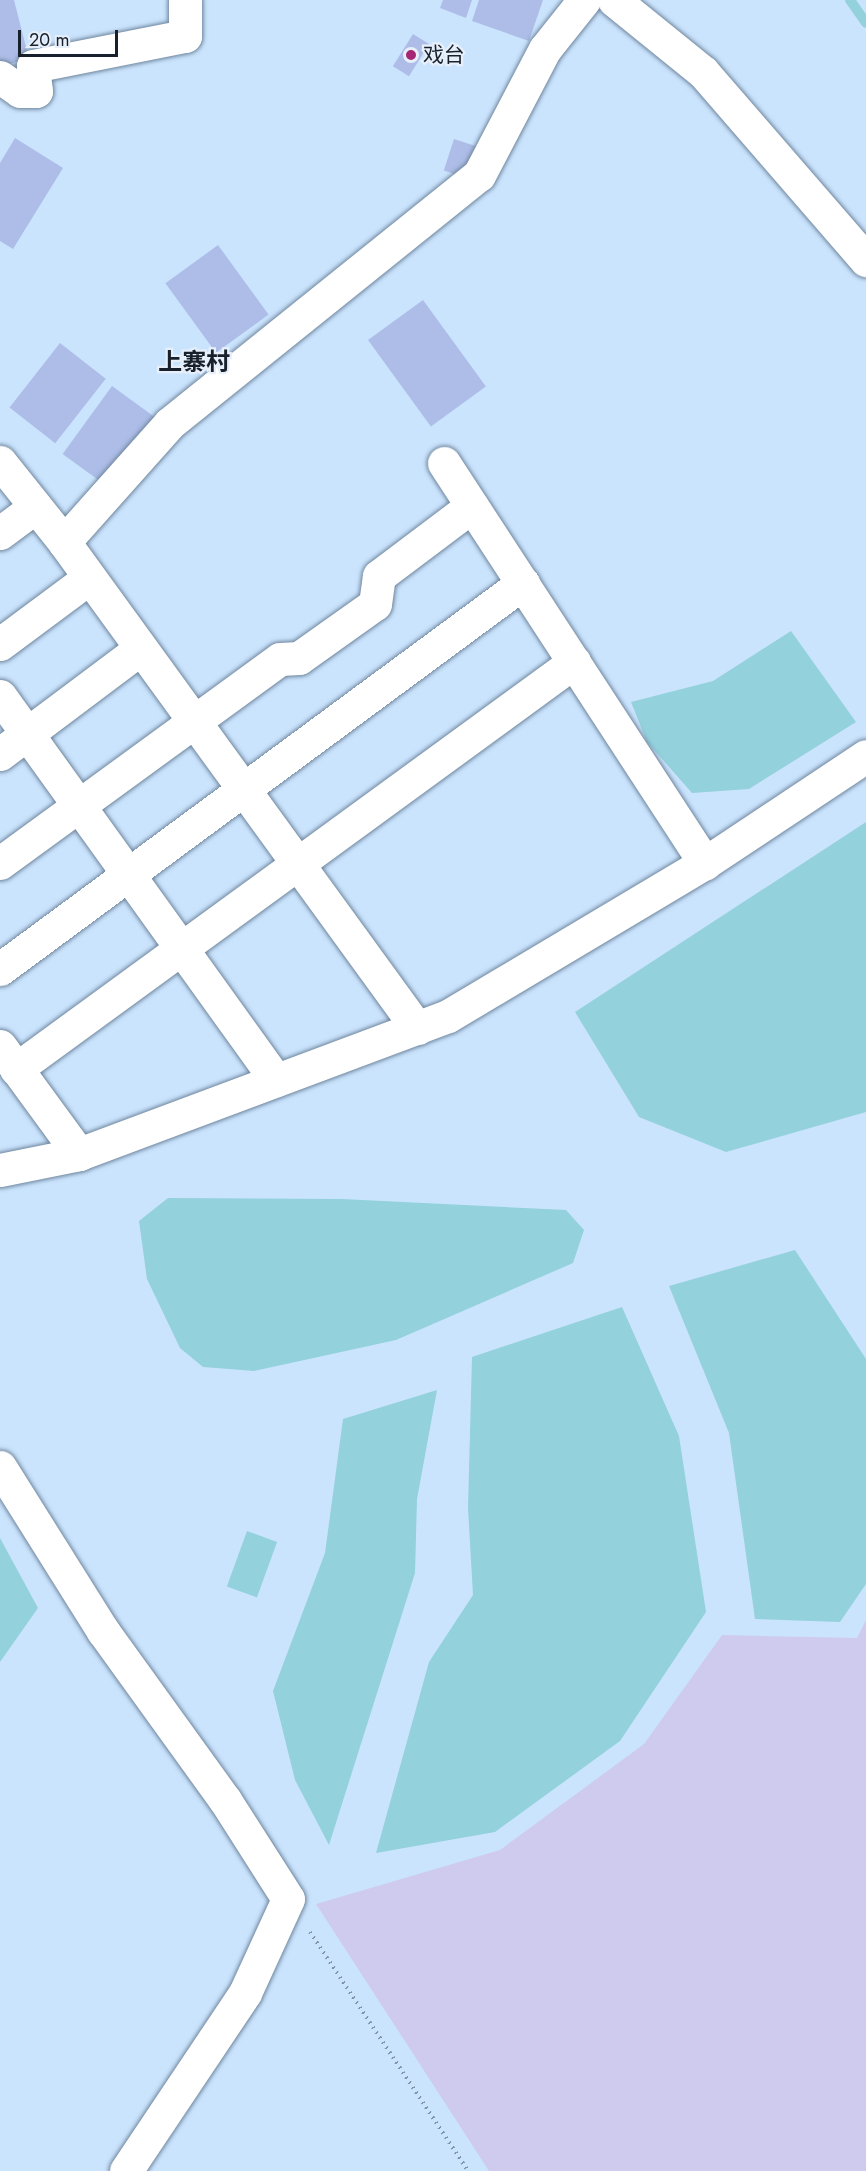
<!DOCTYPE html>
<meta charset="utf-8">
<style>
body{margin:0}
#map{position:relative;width:866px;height:2171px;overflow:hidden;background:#cbe4fe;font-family:Jost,"Noto Sans SC",sans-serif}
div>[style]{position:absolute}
.green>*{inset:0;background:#cecbef}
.water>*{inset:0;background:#93d1dc;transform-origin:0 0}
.stream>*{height:10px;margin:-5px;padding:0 5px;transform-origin:5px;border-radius:5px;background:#93d1dc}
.building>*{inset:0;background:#adbde8;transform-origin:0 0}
.path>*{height:4px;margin-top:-2px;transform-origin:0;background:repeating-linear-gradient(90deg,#8193a7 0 1.5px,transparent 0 6px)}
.roads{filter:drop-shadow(0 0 2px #6f869d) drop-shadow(0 0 2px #6f869d)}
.minor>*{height:33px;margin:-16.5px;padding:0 16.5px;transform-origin:16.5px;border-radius:16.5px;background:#fff}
.dots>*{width:16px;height:16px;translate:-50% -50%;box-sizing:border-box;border:3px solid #e6effa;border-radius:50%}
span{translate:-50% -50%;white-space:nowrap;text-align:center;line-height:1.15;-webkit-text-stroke:4.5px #e6effa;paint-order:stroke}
.poi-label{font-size:21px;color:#18212b}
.left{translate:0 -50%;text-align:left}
.quarter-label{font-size:24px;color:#18212b;font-weight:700}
.scale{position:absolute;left:18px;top:30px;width:100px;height:27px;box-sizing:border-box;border:3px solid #18212b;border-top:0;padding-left:8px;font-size:18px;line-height:21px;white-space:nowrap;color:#18212b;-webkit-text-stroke:4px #e6effa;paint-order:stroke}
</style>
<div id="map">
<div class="green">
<div style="clip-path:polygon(866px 1620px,866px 2171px,489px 2171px,316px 1904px,500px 1850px,644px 1744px,722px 1635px,857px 1638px)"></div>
</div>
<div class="water">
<div style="clip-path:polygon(791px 631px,856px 722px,749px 789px,692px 793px,647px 742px,631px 702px,713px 681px)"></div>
<div style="clip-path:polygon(866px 822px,866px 1112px,726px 1152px,639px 1117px,575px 1012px)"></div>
<div style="clip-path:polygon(168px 1198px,342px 1199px,566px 1210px,584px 1230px,573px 1263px,396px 1340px,254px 1371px,203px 1367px,180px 1348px,147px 1279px,139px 1221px)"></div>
<div style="clip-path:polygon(795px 1250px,866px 1359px,866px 1584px,840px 1622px,755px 1619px,729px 1433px,669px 1286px)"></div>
<div style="clip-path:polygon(622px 1307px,679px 1436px,706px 1612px,620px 1741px,495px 1832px,376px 1853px,429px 1662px,473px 1595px,468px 1508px,472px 1357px)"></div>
<div style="clip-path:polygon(437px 1390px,417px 1499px,415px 1573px,329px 1845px,295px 1780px,273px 1691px,325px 1553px,343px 1419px)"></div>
<div style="left:247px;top:1531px;width:32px;height:59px;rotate:20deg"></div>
<div style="clip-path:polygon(0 1538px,38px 1608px,0 1662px)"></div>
</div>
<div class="stream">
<div style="left:850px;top:0;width:28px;rotate:55deg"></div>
</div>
<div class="building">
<div style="clip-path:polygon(0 0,14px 0,29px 59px,0 66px)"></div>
<div style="clip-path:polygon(443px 0,472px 0,466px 18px,440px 8px)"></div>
<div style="clip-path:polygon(479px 0,543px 0,529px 41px,472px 21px)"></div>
<div style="left:413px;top:34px;width:19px;height:38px;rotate:32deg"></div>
<div style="clip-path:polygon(15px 138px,63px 168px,13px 249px,0 241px,0 163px)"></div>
<div style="left:454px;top:139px;width:26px;height:33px;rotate:18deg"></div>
<div style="left:218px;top:245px;width:86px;height:65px;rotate:54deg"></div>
<div style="left:423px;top:300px;width:107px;height:68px;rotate:54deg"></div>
<div style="left:60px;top:343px;width:58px;height:82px;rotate:38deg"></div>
<div style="left:112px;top:386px;width:57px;height:84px;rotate:36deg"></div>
</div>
<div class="path">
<div style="left:310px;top:1932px;width:287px;rotate:56.5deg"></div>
</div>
<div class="roads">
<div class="minor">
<div style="left:614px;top:0;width:114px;rotate:39deg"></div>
<div style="left:703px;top:72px;width:249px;rotate:49.1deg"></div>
<div style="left:0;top:77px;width:24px;rotate:35deg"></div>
<div style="left:20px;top:91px;width:16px"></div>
<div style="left:36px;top:91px;width:25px;rotate:-97deg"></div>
<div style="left:33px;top:66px;width:155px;rotate:-11.2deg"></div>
<div style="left:185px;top:36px;width:36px;rotate:-90deg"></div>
<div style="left:0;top:462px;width:102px;rotate:51.3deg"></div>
<div style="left:64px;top:542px;width:601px;rotate:54.01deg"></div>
<div style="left:444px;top:463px;width:478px;rotate:56.9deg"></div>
<div style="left:0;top:533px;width:44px;rotate:-36.6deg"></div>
<div style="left:64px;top:542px;width:159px;rotate:-48.3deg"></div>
<div style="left:170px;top:423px;width:396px;rotate:-38.8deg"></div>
<div style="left:479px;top:175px;width:142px;rotate:-62.4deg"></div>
<div style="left:545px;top:49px;width:63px;rotate:-51.5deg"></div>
<div style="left:0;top:644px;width:111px;rotate:-36.6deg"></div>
<div style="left:0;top:696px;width:473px;rotate:54.3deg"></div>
<div style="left:0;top:754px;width:176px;rotate:-36.9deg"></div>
<div style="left:0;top:863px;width:346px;rotate:-36.1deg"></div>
<div style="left:280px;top:659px;width:19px;rotate:-3deg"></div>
<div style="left:299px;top:658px;width:93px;rotate:-35.4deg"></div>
<div style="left:375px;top:604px;width:28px;rotate:-82deg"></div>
<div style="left:379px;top:576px;width:116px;rotate:-37deg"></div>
<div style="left:0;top:969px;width:650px;rotate:-36.43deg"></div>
<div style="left:0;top:1046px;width:134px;rotate:53.8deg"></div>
<div style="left:16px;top:1069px;width:691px;rotate:-36.11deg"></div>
<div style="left:0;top:1170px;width:81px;rotate:-11.4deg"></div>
<div style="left:79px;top:1154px;width:394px;rotate:-20.5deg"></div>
<div style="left:448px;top:1016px;width:299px;rotate:-30.8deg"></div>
<div style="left:705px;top:863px;width:193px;rotate:-33.6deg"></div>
<div style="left:0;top:1467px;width:194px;rotate:57.9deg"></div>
<div style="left:103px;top:1631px;width:208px;rotate:54.2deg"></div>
<div style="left:225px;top:1800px;width:117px;rotate:57.5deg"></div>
<div style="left:288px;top:1899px;width:103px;rotate:114.6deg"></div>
<div style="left:245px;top:1993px;width:214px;rotate:123.8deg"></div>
</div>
</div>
<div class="dots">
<div style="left:411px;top:55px;background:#a62574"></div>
</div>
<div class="poi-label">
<span class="left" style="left:423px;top:55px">戏台</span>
</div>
<div class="quarter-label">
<span style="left:194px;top:362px">上寨村</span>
</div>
<div class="scale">20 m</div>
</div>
